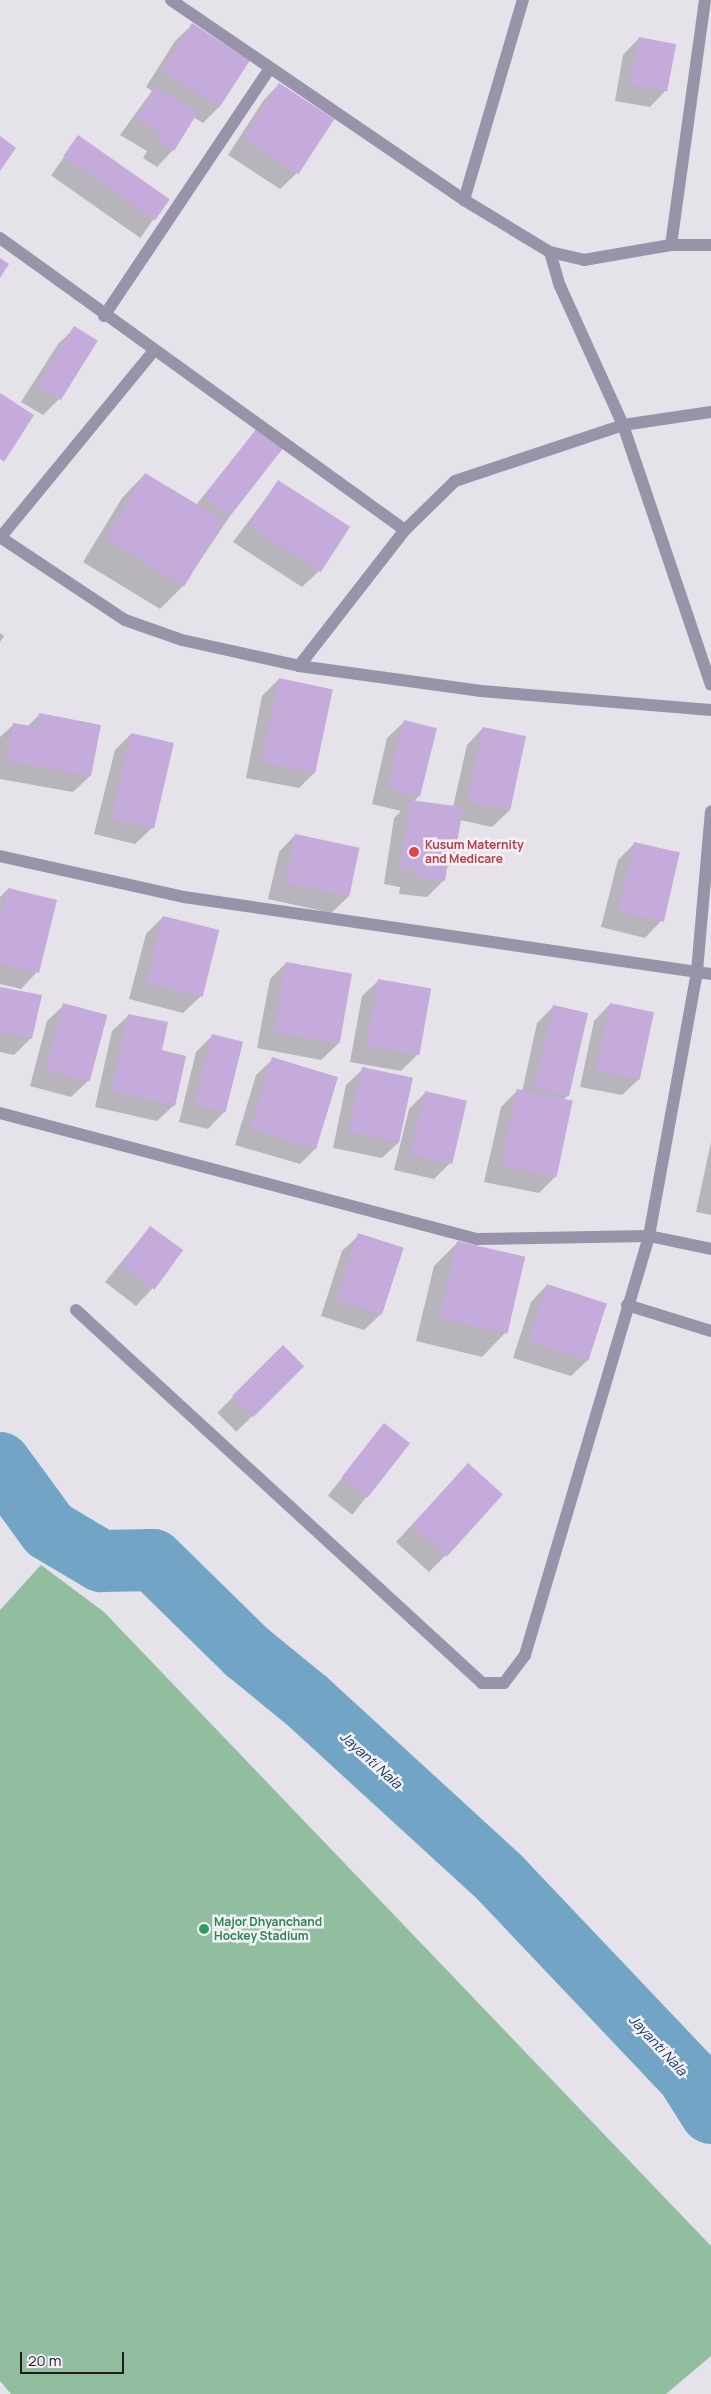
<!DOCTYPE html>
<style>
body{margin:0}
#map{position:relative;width:711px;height:2394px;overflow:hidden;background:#e6e2ea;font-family:Manrope,sans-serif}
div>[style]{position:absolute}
.green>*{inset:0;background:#90be9e}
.shadow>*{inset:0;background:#0003;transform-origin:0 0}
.river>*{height:62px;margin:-31px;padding:0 31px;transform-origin:31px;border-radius:31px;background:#71a4c5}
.building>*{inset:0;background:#c4abdc;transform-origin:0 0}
.street>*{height:12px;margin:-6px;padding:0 6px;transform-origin:6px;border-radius:6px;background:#9993a9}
.dots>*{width:14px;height:14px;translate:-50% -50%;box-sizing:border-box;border:2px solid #f4f0f8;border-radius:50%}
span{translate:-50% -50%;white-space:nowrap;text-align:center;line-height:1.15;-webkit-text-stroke:5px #f4f0f8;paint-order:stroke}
.health-label{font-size:12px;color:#be3a42;font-weight:700}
.left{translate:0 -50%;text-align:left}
.leisure-label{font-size:12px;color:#27864d;font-weight:700}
.water-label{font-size:14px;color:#0d384f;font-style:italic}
.scale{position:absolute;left:20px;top:2352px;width:104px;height:22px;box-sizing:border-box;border:2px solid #1e1d20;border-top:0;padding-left:6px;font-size:15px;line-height:18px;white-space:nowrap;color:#1e1d20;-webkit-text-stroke:4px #f4f0f8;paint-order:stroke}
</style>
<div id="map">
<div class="green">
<div style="clip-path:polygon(41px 1565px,104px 1612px,711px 2246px,711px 2356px,666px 2394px,11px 2394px,0 2381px,0 1610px)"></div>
</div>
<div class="shadow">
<div style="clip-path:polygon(192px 25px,219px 107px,203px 123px,193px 117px,173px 150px,157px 167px,143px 158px,147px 151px,120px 135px,152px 91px,146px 87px,175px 41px)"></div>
<div style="clip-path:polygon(639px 38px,666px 90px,650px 107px,615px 101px,623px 55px)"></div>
<div style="clip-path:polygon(279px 84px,297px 173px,280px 189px,228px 155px,263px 101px)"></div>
<div style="left:78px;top:137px;width:109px;height:47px;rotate:35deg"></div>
<div style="clip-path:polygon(75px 328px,59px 399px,43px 415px,21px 402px,58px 344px)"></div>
<div style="clip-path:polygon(257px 429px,230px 516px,183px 586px,160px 609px,83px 562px,122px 498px,145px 474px,196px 505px)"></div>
<div style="clip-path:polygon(278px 482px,319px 571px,302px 587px,233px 542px)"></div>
<div style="clip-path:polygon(0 633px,4px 636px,0 642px)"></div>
<div style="clip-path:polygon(279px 679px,332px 690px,315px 772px,299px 788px,246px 778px,262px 696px)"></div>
<div style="clip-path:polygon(40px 714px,90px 776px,73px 792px,0 779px,0 737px,14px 724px,28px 726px)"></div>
<div style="clip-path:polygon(404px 722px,420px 795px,413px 802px,453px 807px,467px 745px,483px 728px,509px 811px,492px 827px,460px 820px,453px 862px,445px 870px,443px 881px,427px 897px,399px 894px,400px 887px,384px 884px,394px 818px,401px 811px,372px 804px,387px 738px)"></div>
<div style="clip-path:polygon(131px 734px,173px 744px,152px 828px,135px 844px,94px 834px,115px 750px)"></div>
<div style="clip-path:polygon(295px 835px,348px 897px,331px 913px,268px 899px,279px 852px)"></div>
<div style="clip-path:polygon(634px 844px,661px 921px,645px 938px,601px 927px,618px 860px)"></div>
<div style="clip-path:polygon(8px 889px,37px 972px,21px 989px,0 984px,0 897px)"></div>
<div style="clip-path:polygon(163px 917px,217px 931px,200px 997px,183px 1013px,129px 999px,146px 934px)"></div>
<div style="clip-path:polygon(286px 963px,338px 1044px,321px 1060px,257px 1048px,270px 979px)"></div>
<div style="clip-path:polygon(379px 980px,418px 1054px,401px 1071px,350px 1062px,362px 996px)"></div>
<div style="clip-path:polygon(0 988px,31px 1038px,14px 1055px,0 1052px)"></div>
<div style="clip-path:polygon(610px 1004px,639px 1079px,622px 1095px,580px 1087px,594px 1021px)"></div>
<div style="clip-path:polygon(64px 1005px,88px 1081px,71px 1097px,30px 1086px,47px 1021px)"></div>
<div style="clip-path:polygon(553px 1007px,570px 1094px,563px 1100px,555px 1177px,539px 1193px,484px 1182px,501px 1107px,517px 1091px,522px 1092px,537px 1023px)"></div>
<div style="clip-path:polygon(129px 1015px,160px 1051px,174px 1105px,157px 1121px,95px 1107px,112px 1031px)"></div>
<div style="clip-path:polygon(212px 1036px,224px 1112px,208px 1129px,179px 1122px,196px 1052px)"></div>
<div style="clip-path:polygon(273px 1059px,317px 1147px,300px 1164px,235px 1145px,256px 1075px)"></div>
<div style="clip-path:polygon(363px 1069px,399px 1142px,382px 1158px,333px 1148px,346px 1085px)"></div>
<div style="clip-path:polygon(426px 1092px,465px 1102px,450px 1163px,434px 1179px,394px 1170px,409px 1109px)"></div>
<div style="clip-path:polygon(711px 1142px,711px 1215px,696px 1212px)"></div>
<div style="clip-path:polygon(150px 1227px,152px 1289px,136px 1306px,105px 1282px)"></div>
<div style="clip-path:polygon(359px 1235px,381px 1314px,364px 1330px,321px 1316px,342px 1251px)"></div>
<div style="clip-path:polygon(458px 1242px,505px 1333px,482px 1357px,416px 1341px,434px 1266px)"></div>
<div style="clip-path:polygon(547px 1285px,588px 1360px,571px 1376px,513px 1358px,531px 1302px)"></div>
<div style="left:283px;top:1347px;width:27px;height:93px;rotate:45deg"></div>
<div style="left:384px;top:1424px;width:31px;height:91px;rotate:38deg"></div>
<div style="clip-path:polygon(468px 1464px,445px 1556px,429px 1572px,396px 1542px)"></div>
</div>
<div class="river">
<div style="left:0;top:1463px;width:83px;rotate:53.8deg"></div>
<div style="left:49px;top:1530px;width:61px;rotate:30.8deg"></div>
<div style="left:101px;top:1561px;width:52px;rotate:-1.1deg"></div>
<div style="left:153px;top:1560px;width:132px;rotate:44.4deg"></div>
<div style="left:247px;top:1652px;width:77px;rotate:39.2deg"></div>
<div style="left:307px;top:1701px;width:262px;rotate:42.5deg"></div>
<div style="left:500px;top:1878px;width:272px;rotate:46.5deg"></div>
<div style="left:687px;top:2075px;width:45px;rotate:57.7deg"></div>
</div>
<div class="building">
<div style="left:192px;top:23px;width:69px;height:56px;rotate:33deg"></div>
<div style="left:639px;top:37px;width:38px;height:48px;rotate:11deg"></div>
<div style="left:279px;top:83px;width:66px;height:66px;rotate:33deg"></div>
<div style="clip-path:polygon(155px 87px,198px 112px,174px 151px,158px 141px,162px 134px,136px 118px)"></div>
<div style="left:78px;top:135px;width:112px;height:26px;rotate:35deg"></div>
<div style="clip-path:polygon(0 136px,16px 148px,0 171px)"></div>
<div style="clip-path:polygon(0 258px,9px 264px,0 278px)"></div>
<div style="left:74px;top:326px;width:28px;height:70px;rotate:32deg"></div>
<div style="clip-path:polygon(0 393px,34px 415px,4px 462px,0 459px)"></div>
<div style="left:257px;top:428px;width:33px;height:87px;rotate:38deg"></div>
<div style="left:145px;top:473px;width:92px;height:77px;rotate:31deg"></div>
<div style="left:278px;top:480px;width:86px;height:54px;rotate:33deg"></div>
<div style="left:279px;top:678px;width:55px;height:86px;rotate:12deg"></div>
<div style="clip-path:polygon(39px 713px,101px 725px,91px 776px,7px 761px,13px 723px,37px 727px)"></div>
<div style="left:404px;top:720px;width:34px;height:70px;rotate:14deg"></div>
<div style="left:483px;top:727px;width:44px;height:76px;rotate:12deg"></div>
<div style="left:131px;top:733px;width:44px;height:88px;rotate:13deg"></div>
<div style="clip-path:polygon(410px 800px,463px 807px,454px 862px,448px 861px,445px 881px,415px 877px,416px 870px,400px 868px)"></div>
<div style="left:295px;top:834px;width:66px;height:50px;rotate:12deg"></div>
<div style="left:634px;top:842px;width:47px;height:71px;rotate:13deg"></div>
<div style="clip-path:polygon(8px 888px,57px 900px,39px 973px,0 963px,0 918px)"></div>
<div style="left:163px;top:916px;width:58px;height:69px;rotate:14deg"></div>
<div style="left:286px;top:962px;width:67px;height:71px;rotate:10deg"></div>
<div style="left:378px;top:979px;width:54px;height:68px;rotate:10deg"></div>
<div style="clip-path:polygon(0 987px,42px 995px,32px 1039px,0 1032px)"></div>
<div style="left:63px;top:1003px;width:46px;height:69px;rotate:15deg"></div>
<div style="left:610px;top:1003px;width:45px;height:69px;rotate:12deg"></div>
<div style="left:553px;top:1005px;width:36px;height:85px;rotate:13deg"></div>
<div style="clip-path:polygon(128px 1014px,168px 1022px,162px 1050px,186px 1056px,175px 1106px,111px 1091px)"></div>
<div style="left:212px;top:1034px;width:32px;height:73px;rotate:14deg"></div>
<div style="left:272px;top:1057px;width:69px;height:75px;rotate:17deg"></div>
<div style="left:362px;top:1067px;width:52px;height:66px;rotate:12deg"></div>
<div style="left:517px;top:1089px;width:57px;height:78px;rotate:12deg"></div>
<div style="left:425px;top:1091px;width:43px;height:65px;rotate:13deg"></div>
<div style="left:150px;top:1226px;width:41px;height:49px;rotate:36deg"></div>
<div style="left:358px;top:1233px;width:48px;height:70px;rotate:18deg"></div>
<div style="left:457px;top:1241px;width:70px;height:79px;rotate:13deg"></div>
<div style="left:547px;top:1284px;width:63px;height:60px;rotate:18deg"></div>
<div style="left:283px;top:1345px;width:30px;height:72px;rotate:45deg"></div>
<div style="left:384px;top:1423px;width:33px;height:69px;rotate:38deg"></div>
<div style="left:468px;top:1463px;width:47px;height:84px;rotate:42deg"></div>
</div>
<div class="street">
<div style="left:171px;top:0;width:355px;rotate:34.3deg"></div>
<div style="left:464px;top:200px;width:100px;rotate:31.2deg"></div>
<div style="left:550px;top:252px;width:35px;rotate:13deg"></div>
<div style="left:584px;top:260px;width:88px;rotate:-9.8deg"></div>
<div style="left:671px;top:245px;width:40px"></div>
<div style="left:464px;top:200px;width:209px;rotate:-73.6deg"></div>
<div style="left:0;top:238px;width:499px;rotate:35.8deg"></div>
<div style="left:671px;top:245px;width:247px;rotate:-82.1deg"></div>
<div style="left:550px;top:252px;width:35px;rotate:74deg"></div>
<div style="left:560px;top:286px;width:153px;rotate:65.6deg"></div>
<div style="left:623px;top:425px;width:274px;rotate:71.3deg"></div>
<div style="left:104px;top:316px;width:298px;rotate:-56.2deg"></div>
<div style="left:0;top:537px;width:150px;rotate:33.6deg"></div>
<div style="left:125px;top:620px;width:60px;rotate:19.3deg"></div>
<div style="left:182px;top:640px;width:120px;rotate:12.5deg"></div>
<div style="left:299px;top:666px;width:184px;rotate:7.8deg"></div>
<div style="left:481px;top:691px;width:231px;rotate:4.7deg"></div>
<div style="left:0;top:538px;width:241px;rotate:-50.6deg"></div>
<div style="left:299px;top:666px;width:172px;rotate:-52.1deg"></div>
<div style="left:405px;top:530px;width:70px;rotate:-44.4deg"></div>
<div style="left:455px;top:481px;width:177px;rotate:-18.4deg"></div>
<div style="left:623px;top:425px;width:89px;rotate:-8.4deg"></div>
<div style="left:0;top:856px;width:189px;rotate:12.6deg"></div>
<div style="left:184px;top:897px;width:533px;rotate:8.31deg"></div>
<div style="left:0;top:1113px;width:494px;rotate:14.8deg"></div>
<div style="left:478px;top:1239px;width:171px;rotate:-1deg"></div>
<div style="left:649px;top:1236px;width:63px;rotate:11.8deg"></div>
<div style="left:627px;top:1305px;width:88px;rotate:17.2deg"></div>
<div style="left:76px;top:1310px;width:551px;rotate:42.57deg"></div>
<div style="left:482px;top:1683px;width:22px"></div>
<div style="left:504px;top:1683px;width:35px;rotate:-53deg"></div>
<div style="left:525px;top:1655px;width:437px;rotate:-73.5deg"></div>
<div style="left:649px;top:1236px;width:269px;rotate:-79.7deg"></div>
<div style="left:697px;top:971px;width:160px;rotate:-85deg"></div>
</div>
<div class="dots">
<div style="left:414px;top:852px;background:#e0444e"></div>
<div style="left:204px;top:1929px;background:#2e9e5b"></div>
</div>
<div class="health-label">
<span class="left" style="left:425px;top:852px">Kusum Maternity<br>and Medicare</span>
</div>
<div class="leisure-label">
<span class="left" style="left:214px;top:1929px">Major Dhyanchand<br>Hockey Stadium</span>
</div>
<div class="water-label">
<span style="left:371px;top:1760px;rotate:42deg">Jayanti Nala</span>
<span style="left:658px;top:2045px;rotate:47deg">Jayanti Nala</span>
</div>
<div class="scale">20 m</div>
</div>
